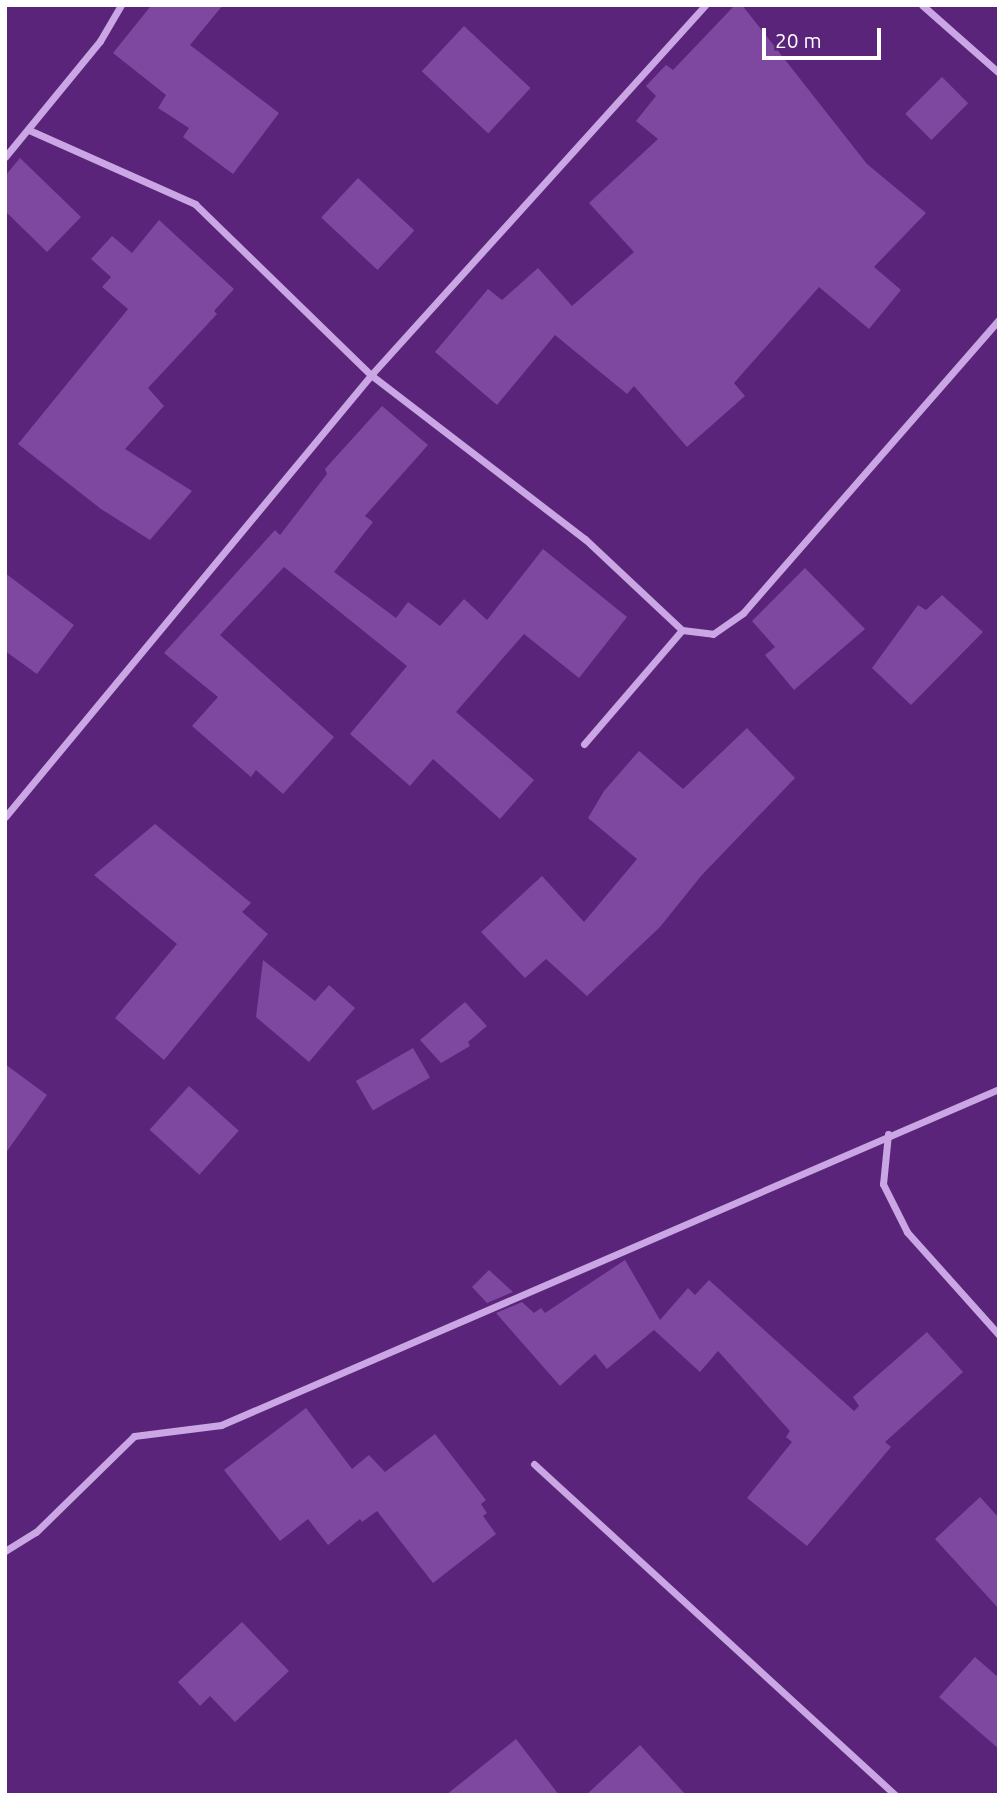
<!DOCTYPE html>
<style>
body{margin:0}
#map{position:relative;width:1004px;height:1800px;overflow:hidden;background:#592479;font-family:Ubuntu,sans-serif}
div>[style]{position:absolute}
.building>*{inset:0;background:#7e48a0;transform-origin:0 0}
.minor>*{height:7px;margin:-3.5px;padding:0 3.5px;transform-origin:3.5px;border-radius:3.5px;background:#cba6e4}
span{translate:-50% -50%;white-space:nowrap;text-align:center;line-height:1.15;-webkit-text-stroke:5px #592479;paint-order:stroke}
.frame{position:absolute;inset:0;border:7px solid #fff;pointer-events:none}
.scale{position:absolute;left:762px;top:28px;width:119px;height:32px;box-sizing:border-box;border:4px solid #fff;border-top:0;padding-left:9px;font-size:21px;line-height:24px;white-space:nowrap;color:#fff;-webkit-text-stroke:5px #592479;paint-order:stroke}
</style>
<div id="map">
<div class="building">
<div style="clip-path:polygon(223px 5px,190px 45px,279px 113px,233px 174px,183px 137px,189px 128px,158px 108px,166px 95px,113px 53px,150px 7px)"></div>
<div style="clip-path:polygon(735px 5px,742px 5px,867px 164px,926px 213px,874px 267px,901px 290px,869px 329px,819px 287px,734px 383px,745px 396px,687px 447px,634px 386px,627px 394px,555px 335px,497px 405px,435px 352px,488px 289px,502px 300px,538px 268px,572px 306px,634px 252px,589px 203px,658px 139px,636px 121px,656px 96px,646px 86px,666px 65px,673px 70px)"></div>
<div style="left:464px;top:26px;width:91px;height:62px;rotate:43deg"></div>
<div style="left:942px;top:77px;width:37px;height:52px;rotate:45deg"></div>
<div style="clip-path:polygon(20px 158px,81px 217px,47px 252px,5px 211px,5px 176px)"></div>
<div style="left:358px;top:178px;width:77px;height:54px;rotate:43deg"></div>
<div style="clip-path:polygon(159px 220px,234px 289px,214px 311px,217px 314px,148px 388px,164px 406px,125px 449px,192px 491px,150px 540px,101px 509px,18px 444px,128px 309px,102px 287px,111px 277px,91px 259px,112px 236px,132px 253px)"></div>
<div style="clip-path:polygon(382px 406px,428px 445px,365px 516px,373px 522px,334px 572px,396px 618px,408px 602px,440px 626px,464px 599px,487px 620px,543px 549px,627px 617px,579px 678px,524px 634px,456px 712px,534px 780px,500px 819px,433px 759px,410px 786px,350px 734px,407px 666px,284px 567px,220px 635px,334px 737px,283px 794px,256px 770px,251px 777px,192px 726px,218px 697px,164px 653px,275px 530px,280px 535px,327px 474px,325px 469px)"></div>
<div style="clip-path:polygon(805px 568px,865px 629px,794px 690px,765px 655px,775px 647px,752px 621px)"></div>
<div style="clip-path:polygon(5px 573px,74px 625px,37px 674px,5px 651px)"></div>
<div style="clip-path:polygon(942px 595px,983px 632px,911px 705px,872px 668px,918px 605px,926px 610px)"></div>
<div style="clip-path:polygon(747px 728px,795px 778px,701px 876px,660px 927px,587px 996px,546px 959px,525px 978px,481px 932px,542px 876px,584px 922px,637px 859px,588px 818px,604px 791px,639px 751px,683px 789px)"></div>
<div style="clip-path:polygon(155px 824px,251px 903px,242px 912px,268px 934px,164px 1060px,115px 1018px,177px 944px,94px 875px)"></div>
<div style="clip-path:polygon(263px 960px,315px 1001px,329px 985px,355px 1008px,309px 1062px,256px 1017px)"></div>
<div style="clip-path:polygon(465px 1002px,487px 1026px,468px 1042px,470px 1046px,441px 1063px,420px 1040px)"></div>
<div style="left:413px;top:1048px;width:34px;height:66px;rotate:60deg"></div>
<div style="clip-path:polygon(5px 1064px,47px 1095px,5px 1154px)"></div>
<div style="left:189px;top:1086px;width:67px;height:59px;rotate:42deg"></div>
<div style="clip-path:polygon(625px 1260px,660px 1320px,688px 1288px,695px 1295px,709px 1280px,854px 1411px,859px 1406px,853px 1397px,927px 1332px,963px 1372px,885px 1442px,891px 1447px,807px 1546px,747px 1498px,792px 1442px,786px 1437px,790px 1431px,718px 1351px,700px 1372px,654px 1330px,607px 1369px,595px 1354px,560px 1386px,496px 1313px,522px 1302px,534px 1313px,541px 1308px,545px 1313px)"></div>
<div style="clip-path:polygon(489px 1270px,513px 1292px,487px 1303px,472px 1287px)"></div>
<div style="clip-path:polygon(306px 1408px,352px 1469px,369px 1455px,385px 1472px,435px 1434px,486px 1500px,481px 1504px,487px 1513px,483px 1516px,496px 1534px,433px 1583px,377px 1511px,362px 1522px,360px 1519px,328px 1545px,308px 1519px,280px 1541px,224px 1470px)"></div>
<div style="clip-path:polygon(980px 1497px,999px 1518px,999px 1609px,935px 1539px)"></div>
<div style="clip-path:polygon(242px 1622px,289px 1671px,235px 1722px,210px 1696px,200px 1706px,178px 1682px)"></div>
<div style="clip-path:polygon(975px 1657px,999px 1678px,999px 1749px,939px 1697px)"></div>
<div style="clip-path:polygon(516px 1739px,559px 1795px,446px 1795px)"></div>
<div style="clip-path:polygon(640px 1745px,686px 1795px,586px 1795px)"></div>
</div>
<div class="minor">
<div style="left:922px;top:5px;width:103px;rotate:41.4deg"></div>
<div style="left:29px;top:130px;width:182px;rotate:24deg"></div>
<div style="left:195px;top:204px;width:245px;rotate:44.2deg"></div>
<div style="left:371px;top:375px;width:270px;rotate:37.5deg"></div>
<div style="left:585px;top:539px;width:133px;rotate:43.2deg"></div>
<div style="left:682px;top:630px;width:31px;rotate:7deg"></div>
<div style="left:713px;top:634px;width:37px;rotate:-35deg"></div>
<div style="left:743px;top:613px;width:389px;rotate:-48.9deg"></div>
<div style="left:5px;top:157px;width:150px;rotate:-50.7deg"></div>
<div style="left:100px;top:41px;width:42px;rotate:-59.7deg"></div>
<div style="left:584px;top:744px;width:150px;rotate:-49.3deg"></div>
<div style="left:5px;top:817px;width:574px;rotate:-50.37deg"></div>
<div style="left:371px;top:375px;width:498px;rotate:-47.9deg"></div>
<div style="left:888px;top:1134px;width:50px;rotate:95.7deg"></div>
<div style="left:883px;top:1184px;width:54px;rotate:63.4deg"></div>
<div style="left:907px;top:1232px;width:138px;rotate:48.2deg"></div>
<div style="left:534px;top:1464px;width:490px;rotate:42.5deg"></div>
<div style="left:5px;top:1551px;width:36px;rotate:-32deg"></div>
<div style="left:36px;top:1532px;width:137px;rotate:-44.4deg"></div>
<div style="left:134px;top:1436px;width:88px;rotate:-7.2deg"></div>
<div style="left:221px;top:1425px;width:847px;rotate:-23.36deg"></div>
</div>
<div class="frame"></div>
<div class="scale">20 m</div>
</div>
